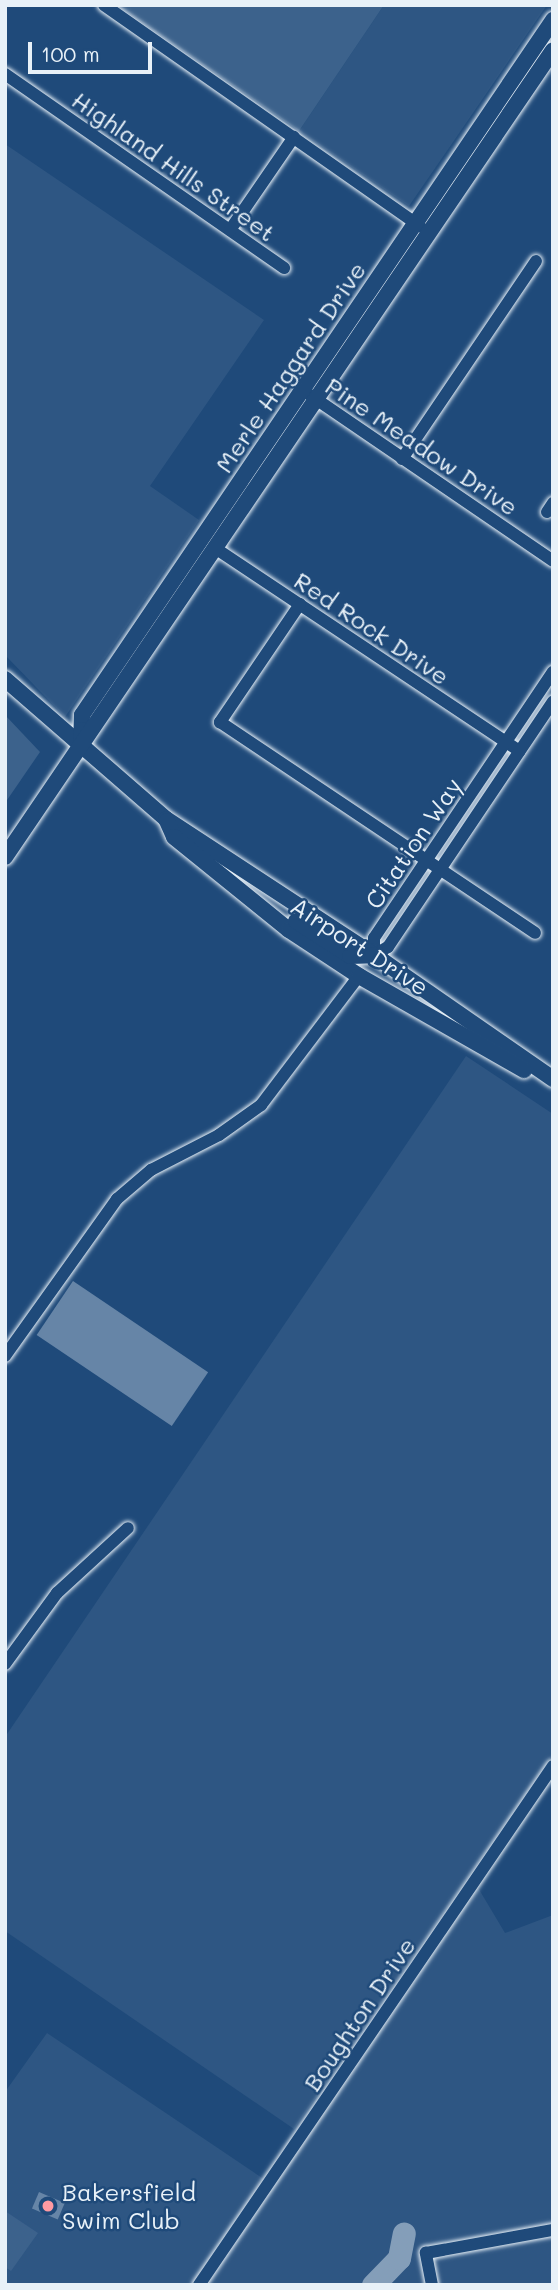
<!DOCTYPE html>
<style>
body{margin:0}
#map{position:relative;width:558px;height:2290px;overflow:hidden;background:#1f4a7a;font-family:Mali,sans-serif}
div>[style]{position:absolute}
.built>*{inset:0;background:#2e5683}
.green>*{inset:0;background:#3c628c}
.water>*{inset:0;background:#6685a7;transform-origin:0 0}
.taxiway>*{height:23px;margin:-11.5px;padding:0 11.5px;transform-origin:11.5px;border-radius:11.5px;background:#849eb9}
.roads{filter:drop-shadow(0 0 2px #e8f1f8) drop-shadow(0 0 2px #e8f1f8)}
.minor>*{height:12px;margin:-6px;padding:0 6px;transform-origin:6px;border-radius:6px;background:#1f4a7a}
.major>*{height:16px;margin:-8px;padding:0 8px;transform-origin:8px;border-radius:8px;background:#1f4a7a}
.dots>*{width:19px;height:19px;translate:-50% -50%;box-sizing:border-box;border:4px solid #1f4a7a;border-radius:50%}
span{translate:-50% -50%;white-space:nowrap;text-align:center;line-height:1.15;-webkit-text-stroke:5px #1f4a7a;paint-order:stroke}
.street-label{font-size:24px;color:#e8f1f8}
.poi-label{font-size:24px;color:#e8f1f8}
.left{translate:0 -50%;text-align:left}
.frame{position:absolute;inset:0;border:7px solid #e8f1f8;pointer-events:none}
.scale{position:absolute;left:28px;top:42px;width:124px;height:32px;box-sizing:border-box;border:4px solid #e8f1f8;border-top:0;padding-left:9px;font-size:21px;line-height:24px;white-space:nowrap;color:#e8f1f8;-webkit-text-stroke:5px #1f4a7a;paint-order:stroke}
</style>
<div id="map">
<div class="built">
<div style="clip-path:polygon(384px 5px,547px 5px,409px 206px,299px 131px)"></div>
<div style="clip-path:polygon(5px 144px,264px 320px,150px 486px,199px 520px,65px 717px,5px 655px)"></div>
<div style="clip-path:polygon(466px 1056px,553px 1114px,553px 1754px,294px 2129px,5px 1931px,5px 1737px)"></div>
<div style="clip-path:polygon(477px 1886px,505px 1933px,553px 1915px,553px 2285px,5px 2285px,5px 2092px,47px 2033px,274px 2186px)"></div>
</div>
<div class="green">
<div style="clip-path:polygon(117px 5px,384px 5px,299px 131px)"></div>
<div style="clip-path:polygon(5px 715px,40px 752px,5px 803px)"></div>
<div style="clip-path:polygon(5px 2211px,38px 2233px,11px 2271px,5px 2267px)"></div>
</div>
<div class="water">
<div style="left:73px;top:1281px;width:163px;height:65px;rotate:34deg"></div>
<div style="left:39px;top:2192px;width:28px;height:18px;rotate:23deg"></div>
</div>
<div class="taxiway">
<div style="left:373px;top:2285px;width:37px;rotate:-46deg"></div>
<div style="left:399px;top:2258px;width:25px;rotate:-79deg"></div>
</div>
<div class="roads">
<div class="minor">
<div style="left:104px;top:5px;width:386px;rotate:35deg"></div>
<div style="left:5px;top:74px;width:340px;rotate:34.8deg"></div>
<div style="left:230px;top:230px;width:113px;rotate:-55.5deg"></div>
<div style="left:310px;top:395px;width:294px;rotate:34.3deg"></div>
<div style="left:402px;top:459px;width:239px;rotate:-55.9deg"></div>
<div style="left:547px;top:512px;width:11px;rotate:-56deg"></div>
<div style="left:215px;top:548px;width:366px;rotate:33.7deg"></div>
<div style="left:300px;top:604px;width:143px;rotate:124.1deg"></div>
<div style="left:220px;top:722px;width:379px;rotate:33.8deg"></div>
<div style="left:374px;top:955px;width:17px;rotate:-90deg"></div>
<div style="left:374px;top:938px;width:321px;rotate:-56.1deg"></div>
<div style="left:374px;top:955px;width:16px;rotate:-30deg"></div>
<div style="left:388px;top:947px;width:296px;rotate:-56.1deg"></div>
<div style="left:5px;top:1356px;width:193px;rotate:-54.5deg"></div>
<div style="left:117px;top:1199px;width:45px;rotate:-40.5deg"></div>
<div style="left:151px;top:1170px;width:76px;rotate:-27.2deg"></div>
<div style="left:219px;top:1135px;width:52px;rotate:-35.5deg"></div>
<div style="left:261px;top:1105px;width:162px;rotate:-52.8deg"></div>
<div style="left:5px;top:1664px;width:88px;rotate:-53.8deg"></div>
<div style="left:57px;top:1593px;width:96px;rotate:-42.5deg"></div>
<div style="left:199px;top:2285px;width:628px;rotate:-55.7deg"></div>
<div style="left:432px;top:2285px;width:33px;rotate:-101deg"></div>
<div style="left:426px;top:2253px;width:129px;rotate:-10.3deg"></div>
</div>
<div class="major">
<div style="left:5px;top:679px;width:213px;rotate:41deg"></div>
<div style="left:166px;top:819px;width:249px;rotate:33.2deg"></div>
<div style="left:374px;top:955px;width:218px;rotate:34.7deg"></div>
<div style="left:81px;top:744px;width:29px;rotate:-88deg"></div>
<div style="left:82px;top:715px;width:840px;rotate:-55.87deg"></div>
<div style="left:167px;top:821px;width:17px;rotate:66deg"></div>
<div style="left:174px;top:837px;width:148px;rotate:39deg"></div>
<div style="left:289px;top:930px;width:84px;rotate:33.3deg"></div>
<div style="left:359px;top:976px;width:190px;rotate:29.7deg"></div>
<div style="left:5px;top:857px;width:975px;rotate:-55.82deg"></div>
<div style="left:296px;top:921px;width:64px;rotate:32.9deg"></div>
<div style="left:350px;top:956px;width:24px;rotate:-2deg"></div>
</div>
</div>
<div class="dots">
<div style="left:48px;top:2206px;background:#ff9aa2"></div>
</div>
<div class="street-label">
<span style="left:174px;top:166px;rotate:35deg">Highland Hills Street</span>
<span style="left:290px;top:367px;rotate:-56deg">Merle Haggard Drive</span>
<span style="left:422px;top:446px;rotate:34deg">Pine Meadow Drive</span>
<span style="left:372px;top:628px;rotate:34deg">Red Rock Drive</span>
<span style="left:413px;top:843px;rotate:-56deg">Citation Way</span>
<span style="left:360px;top:946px;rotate:33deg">Airport Drive</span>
<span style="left:359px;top:2014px;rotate:-56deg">Boughton Drive</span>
</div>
<div class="poi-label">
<span class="left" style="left:62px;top:2206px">Bakersfield<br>Swim Club</span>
</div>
<div class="frame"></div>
<div class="scale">100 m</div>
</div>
